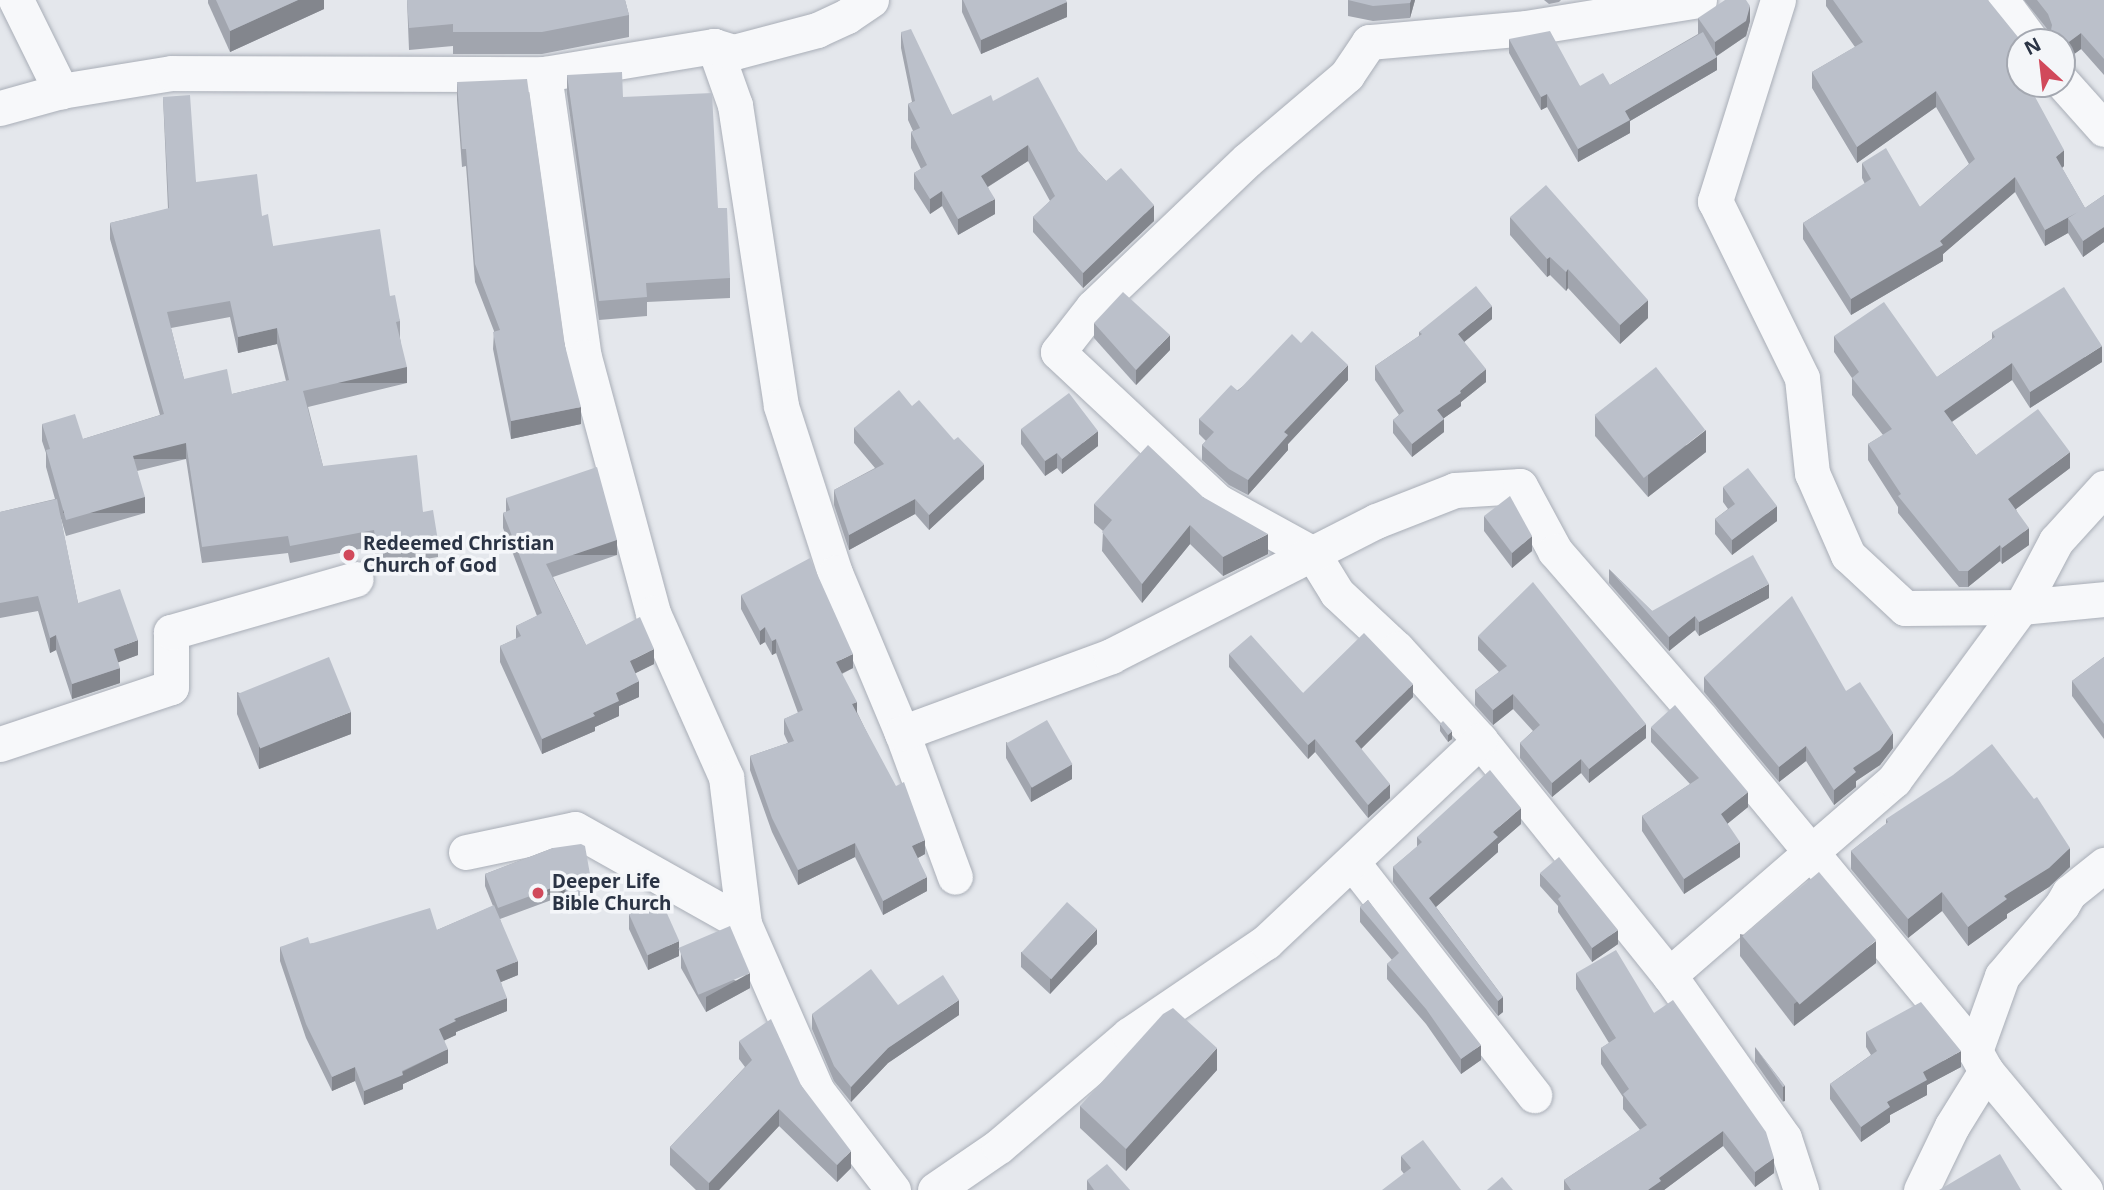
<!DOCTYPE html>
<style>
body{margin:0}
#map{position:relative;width:2104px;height:1190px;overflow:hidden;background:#e4e7ec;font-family:"Noto Sans",sans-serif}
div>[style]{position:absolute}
.roads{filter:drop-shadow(0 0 2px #a9aeb7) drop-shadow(0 0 2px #a9aeb7)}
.street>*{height:35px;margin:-17.5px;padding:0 17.5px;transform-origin:17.5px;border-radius:17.5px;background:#f7f8fa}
.wall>*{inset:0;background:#a1a5ae}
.shaded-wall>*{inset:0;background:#83868d;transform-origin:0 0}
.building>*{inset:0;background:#bbc0ca;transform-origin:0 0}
.dots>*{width:19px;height:19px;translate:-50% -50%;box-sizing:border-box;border:4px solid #f4f6f9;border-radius:50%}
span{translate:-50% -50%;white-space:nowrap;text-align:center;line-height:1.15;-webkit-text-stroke:7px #f4f6f9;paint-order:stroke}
.poi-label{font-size:19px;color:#2b3445;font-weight:700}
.left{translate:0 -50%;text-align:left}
.north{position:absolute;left:2006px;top:28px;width:70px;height:70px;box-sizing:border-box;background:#f4f6f9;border:2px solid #a4a8b1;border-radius:50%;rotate:333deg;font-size:19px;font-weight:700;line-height:28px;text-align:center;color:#2b3445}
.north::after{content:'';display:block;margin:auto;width:24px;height:32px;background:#d1495b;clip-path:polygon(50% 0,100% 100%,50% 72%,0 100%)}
</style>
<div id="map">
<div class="roads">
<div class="street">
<div style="left:16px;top:0;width:102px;rotate:63.7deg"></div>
<div style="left:1699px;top:0;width:174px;rotate:170.8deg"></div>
<div style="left:1527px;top:28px;width:159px;rotate:174.9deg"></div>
<div style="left:1369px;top:42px;width:40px;rotate:124deg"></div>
<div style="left:1347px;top:75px;width:131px;rotate:139.6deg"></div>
<div style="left:1247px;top:160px;width:213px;rotate:136.3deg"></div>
<div style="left:1093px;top:307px;width:57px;rotate:127.9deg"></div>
<div style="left:1058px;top:352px;width:218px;rotate:43.1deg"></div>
<div style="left:1217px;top:501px;width:110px;rotate:28.9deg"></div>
<div style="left:1313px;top:554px;width:46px;rotate:58.4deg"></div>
<div style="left:1337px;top:593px;width:82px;rotate:43deg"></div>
<div style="left:1397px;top:649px;width:123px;rotate:47.6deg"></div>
<div style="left:1480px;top:740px;width:302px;rotate:51.2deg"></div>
<div style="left:1669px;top:975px;width:199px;rotate:54.8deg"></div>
<div style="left:1784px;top:1138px;width:55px;rotate:71.9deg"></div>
<div style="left:1778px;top:0;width:211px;rotate:107.4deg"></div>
<div style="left:1715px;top:201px;width:197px;rotate:63.8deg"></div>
<div style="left:1802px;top:378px;width:96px;rotate:84deg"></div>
<div style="left:1812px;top:473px;width:90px;rotate:66.3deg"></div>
<div style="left:1848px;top:555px;width:78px;rotate:42.9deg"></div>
<div style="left:1905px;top:608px;width:116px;rotate:-0.5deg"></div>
<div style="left:2021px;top:607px;width:83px;rotate:-5.5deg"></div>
<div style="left:2001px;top:0;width:52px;rotate:53.6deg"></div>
<div style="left:714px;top:46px;width:63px;rotate:70.4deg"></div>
<div style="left:735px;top:105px;width:304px;rotate:81.3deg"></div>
<div style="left:781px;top:406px;width:176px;rotate:72.1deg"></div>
<div style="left:835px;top:573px;width:173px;rotate:67.3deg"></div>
<div style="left:902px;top:733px;width:153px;rotate:69.8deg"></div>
<div style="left:544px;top:74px;width:286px;rotate:82deg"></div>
<div style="left:584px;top:357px;width:265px;rotate:74.9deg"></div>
<div style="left:653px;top:613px;width:180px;rotate:66deg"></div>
<div style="left:726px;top:777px;width:148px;rotate:83deg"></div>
<div style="left:744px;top:924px;width:182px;rotate:66.4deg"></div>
<div style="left:817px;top:1091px;width:125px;rotate:52.5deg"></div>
<div style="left:2062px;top:82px;width:63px;rotate:48.2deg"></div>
<div style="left:0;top:108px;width:63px;rotate:-15.6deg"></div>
<div style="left:61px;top:91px;width:112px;rotate:-9.2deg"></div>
<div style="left:172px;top:73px;width:372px;rotate:0.2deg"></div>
<div style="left:544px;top:74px;width:172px;rotate:-9.4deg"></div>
<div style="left:714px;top:46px;width:21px;rotate:17deg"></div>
<div style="left:734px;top:52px;width:86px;rotate:-14.8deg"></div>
<div style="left:817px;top:30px;width:33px;rotate:-25deg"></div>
<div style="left:847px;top:16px;width:29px;rotate:-34deg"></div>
<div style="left:902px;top:733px;width:223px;rotate:-20.2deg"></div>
<div style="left:1111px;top:656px;width:297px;rotate:-27deg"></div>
<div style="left:1376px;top:521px;width:85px;rotate:-21.4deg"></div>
<div style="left:1455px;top:490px;width:65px;rotate:-3.5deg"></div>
<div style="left:1520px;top:486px;width:74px;rotate:61.7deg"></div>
<div style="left:1555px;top:551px;width:221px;rotate:49deg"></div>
<div style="left:1700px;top:718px;width:432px;rotate:50.4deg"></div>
<div style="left:0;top:744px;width:180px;rotate:-18.4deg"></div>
<div style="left:171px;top:687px;width:55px;rotate:-90deg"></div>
<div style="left:171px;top:632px;width:192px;rotate:-16deg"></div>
<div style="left:466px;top:852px;width:111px;rotate:-11.9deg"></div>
<div style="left:575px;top:829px;width:194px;rotate:29.3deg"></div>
<div style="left:1352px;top:862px;width:296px;rotate:52deg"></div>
<div style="left:1669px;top:975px;width:298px;rotate:-40.9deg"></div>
<div style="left:1894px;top:780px;width:215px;rotate:-53.7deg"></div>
<div style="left:2021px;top:607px;width:75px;rotate:-62.1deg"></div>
<div style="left:2056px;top:541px;width:72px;rotate:-47.8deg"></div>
<div style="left:1986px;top:1071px;width:155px;rotate:50.2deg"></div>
<div style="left:935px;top:1190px;width:78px;rotate:-34.5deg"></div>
<div style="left:999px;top:1146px;width:171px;rotate:-40.5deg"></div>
<div style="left:1129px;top:1035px;width:166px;rotate:-34.2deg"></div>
<div style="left:1266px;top:942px;width:294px;rotate:-43.3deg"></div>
<div style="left:1921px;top:1190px;width:71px;rotate:-64.2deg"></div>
<div style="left:1952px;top:1126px;width:65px;rotate:-58.3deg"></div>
<div style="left:1986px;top:1071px;width:23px;rotate:-119deg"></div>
<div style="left:1975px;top:1051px;width:80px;rotate:-70.2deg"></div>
<div style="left:2002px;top:976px;width:93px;rotate:-49.8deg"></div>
<div style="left:2062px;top:905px;width:14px;rotate:-60deg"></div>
<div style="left:2069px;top:893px;width:45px;rotate:-38.7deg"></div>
</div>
</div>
<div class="wall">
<div style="clip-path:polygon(208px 0,324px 0,324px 9px,230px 52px,208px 3px)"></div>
<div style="clip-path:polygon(407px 0,625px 0,629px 15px,629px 37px,542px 54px,453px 54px,453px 46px,409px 50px)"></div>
<div style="clip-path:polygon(962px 0,1066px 0,1067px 17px,981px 54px,962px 12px)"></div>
<div style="clip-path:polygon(1348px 0,1415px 0,1410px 18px,1373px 21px,1348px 16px)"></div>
<div style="clip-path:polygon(1544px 0,1561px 0,1559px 2px,1549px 4px)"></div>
<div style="clip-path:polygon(1826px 0,1988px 0,2030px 88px,2064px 166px,2062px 168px,2085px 208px,2104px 195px,2104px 242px,2083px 257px,2068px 233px,2045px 246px,2015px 192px,1943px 254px,1943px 261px,1851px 315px,1803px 239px,1803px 223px,1865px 184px,1862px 178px,1862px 163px,1920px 207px,1969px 164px,1936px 107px,1857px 163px,1812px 88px,1812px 72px,1855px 47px,1826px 6px)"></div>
<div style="clip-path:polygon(2024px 0,2104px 0,2104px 75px,2081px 49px,2062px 63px,2062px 42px,2050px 35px,2048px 30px)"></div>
<div style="clip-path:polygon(1698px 18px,1750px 21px,1746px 36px,1717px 56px,1717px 70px,1630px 121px,1630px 133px,1578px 162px,1547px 107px,1541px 110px,1509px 53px,1509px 39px,1580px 86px,1610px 85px,1698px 34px)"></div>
<div style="clip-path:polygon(901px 32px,952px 115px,993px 101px,1079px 152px,1106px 181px,1154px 221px,1083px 288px,1033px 232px,1033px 217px,1050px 201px,1028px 161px,988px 187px,995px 214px,958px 235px,942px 206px,930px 214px,914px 189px,914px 173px,921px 169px,911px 148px,911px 132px,913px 131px,908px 120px,908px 104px,912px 102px,901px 48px)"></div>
<div style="clip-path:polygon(567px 75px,623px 97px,718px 208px,730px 278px,730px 298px,647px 302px,647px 316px,599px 320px,567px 94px)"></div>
<div style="clip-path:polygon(457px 82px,564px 342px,581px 424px,511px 439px,493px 349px,494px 331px,475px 282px,466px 166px,462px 167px,457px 100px)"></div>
<div style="clip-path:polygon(evenodd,163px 97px,196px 182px,262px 216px,273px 246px,390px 296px,400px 321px,400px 338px,407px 383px,308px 407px,323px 466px,423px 512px,438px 541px,438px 557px,377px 567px,374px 546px,290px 563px,288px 553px,202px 563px,186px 459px,137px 471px,145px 513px,66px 536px,60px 515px,78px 603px,138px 655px,118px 662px,120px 683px,72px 699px,56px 650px,50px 653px,38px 611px,0 618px,0 512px,55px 499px,46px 467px,46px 453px,42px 441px,42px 424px,83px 439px,160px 415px,110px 239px,110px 223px,168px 209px,163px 97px,230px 317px,238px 353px,277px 344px,286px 381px,232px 394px,184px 379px,171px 328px,230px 317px)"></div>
<div style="clip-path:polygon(1510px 217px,1648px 318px,1620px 344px,1568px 288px,1566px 291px,1550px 275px,1547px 277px,1510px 235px)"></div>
<div style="clip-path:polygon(1492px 319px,1464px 342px,1486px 382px,1461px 402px,1461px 406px,1444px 418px,1444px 432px,1412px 457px,1393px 433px,1393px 420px,1399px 415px,1375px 380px,1375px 366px,1419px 336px,1419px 332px)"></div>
<div style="clip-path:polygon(1094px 323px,1170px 350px,1136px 385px,1094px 338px)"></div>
<div style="clip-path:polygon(1992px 332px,2102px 362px,2030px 408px,2012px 380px,1952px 422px,1976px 455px,2070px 468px,2016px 509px,2029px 545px,2002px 564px,2000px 561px,1968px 587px,1959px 587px,1898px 513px,1898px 507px,1868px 460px,1868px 444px,1883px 435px,1852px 395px,1852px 378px,1834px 352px,1834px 336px,1937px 377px,1992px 339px)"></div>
<div style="clip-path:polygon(1301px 343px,1348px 380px,1288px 444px,1288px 450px,1248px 495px,1229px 485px,1202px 460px,1202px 445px,1206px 441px,1199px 434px,1199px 419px)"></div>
<div style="clip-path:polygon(912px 406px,984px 479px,929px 530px,915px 514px,849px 550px,834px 505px,834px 490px,875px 468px,854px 443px,854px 428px)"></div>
<div style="clip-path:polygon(1595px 415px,1706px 452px,1648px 497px,1595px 436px)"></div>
<div style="clip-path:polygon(1021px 429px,1098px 446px,1062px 474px,1057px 468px,1045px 476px,1021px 444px)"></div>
<div style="clip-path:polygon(1723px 487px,1777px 521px,1732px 555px,1715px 534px,1715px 519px,1728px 509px,1723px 502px)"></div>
<div style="clip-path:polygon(1203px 497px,1268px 554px,1223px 576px,1190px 544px,1142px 603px,1102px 551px,1103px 531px,1094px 523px,1094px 504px)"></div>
<div style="clip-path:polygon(506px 498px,617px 555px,553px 577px,586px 645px,654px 664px,635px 673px,639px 697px,619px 706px,619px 716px,595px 727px,595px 731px,542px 754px,500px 662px,500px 646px,516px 639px,516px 626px,537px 616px,503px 528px,503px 513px,506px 512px)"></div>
<div style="clip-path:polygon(1484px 516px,1532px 551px,1512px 568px,1484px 531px)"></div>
<div style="clip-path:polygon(1609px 569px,1652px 611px,1769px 598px,1699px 636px,1695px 630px,1669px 651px,1609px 583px)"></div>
<div style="clip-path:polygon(741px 595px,853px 668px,842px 674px,857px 712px,925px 854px,918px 858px,927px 891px,883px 915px,855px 857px,798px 885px,772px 832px,750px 770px,750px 756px,788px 743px,784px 734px,784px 719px,798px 713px,776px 653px,772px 655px,765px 642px,760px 645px,741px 609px)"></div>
<div style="clip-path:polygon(1478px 636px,1646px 738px,1589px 783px,1581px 773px,1552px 797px,1520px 758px,1520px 743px,1533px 731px,1513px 709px,1493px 725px,1475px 705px,1475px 690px,1499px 672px,1478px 650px)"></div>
<div style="clip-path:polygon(1229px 654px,1303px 693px,1413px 697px,1361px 749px,1390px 798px,1368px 818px,1315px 752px,1308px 759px,1229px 667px)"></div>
<div style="clip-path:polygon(2104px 657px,2104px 739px,2072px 696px,2072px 681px)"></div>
<div style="clip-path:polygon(1704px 677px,1846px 691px,1893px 748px,1880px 765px,1856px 781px,1856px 787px,1834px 805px,1806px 761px,1779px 782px,1704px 692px)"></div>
<div style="clip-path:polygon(237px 692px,351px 734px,259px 769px,237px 714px)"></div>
<div style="clip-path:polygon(1440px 724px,1452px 739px,1448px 742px,1440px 731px)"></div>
<div style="clip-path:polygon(1651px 727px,1748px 807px,1727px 824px,1740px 857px,1684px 894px,1642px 831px,1642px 816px,1690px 784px,1651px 742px)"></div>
<div style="clip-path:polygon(1006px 742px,1072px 779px,1031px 802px,1006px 758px)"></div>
<div style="clip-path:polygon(1886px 819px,2070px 867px,2049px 887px,2007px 914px,2007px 918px,1968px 946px,1942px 911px,1908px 938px,1851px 869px,1851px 851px,1886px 824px)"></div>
<div style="clip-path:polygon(1521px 824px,1498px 844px,1498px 852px,1436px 907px,1503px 997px,1503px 1012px,1498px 1016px,1393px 882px,1393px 867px,1417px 847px,1417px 837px)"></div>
<div style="clip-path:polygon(553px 848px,594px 897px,594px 909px,568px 913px,565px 895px,500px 919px,518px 975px,501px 982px,507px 1011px,456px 1032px,456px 1035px,444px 1040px,448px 1063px,403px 1084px,403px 1089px,364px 1105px,355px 1081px,332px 1091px,306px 1038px,280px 961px,280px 947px,437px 930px,493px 906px,485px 886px,485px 874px)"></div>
<div style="clip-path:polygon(1540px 873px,1618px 944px,1592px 962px,1558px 912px,1558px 906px,1540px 886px)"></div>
<div style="clip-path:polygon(1368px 900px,1481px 1060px,1461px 1074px,1426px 1024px,1387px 979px,1387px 964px,1392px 960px,1360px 922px,1360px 907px)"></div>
<div style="clip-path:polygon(629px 914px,679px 956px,648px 970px,629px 929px)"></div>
<div style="clip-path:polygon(1740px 934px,1876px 963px,1794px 1026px,1740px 956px)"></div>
<div style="clip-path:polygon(1097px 944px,1050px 994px,1021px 967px,1021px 952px)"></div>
<div style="clip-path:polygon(681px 953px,750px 988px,706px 1012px,681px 968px)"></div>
<div style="clip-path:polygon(1576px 973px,1654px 1013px,1774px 1173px,1755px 1187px,1723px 1146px,1664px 1190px,1564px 1190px,1564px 1180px,1640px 1130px,1623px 1109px,1623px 1097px,1601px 1064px,1601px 1048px,1609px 1043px,1576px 989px)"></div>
<div style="clip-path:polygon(898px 1005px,959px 1015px,888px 1063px,851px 1102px,834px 1081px,812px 1029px,812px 1014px)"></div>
<div style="clip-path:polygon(1866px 1032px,1961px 1067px,1927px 1085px,1927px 1095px,1890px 1115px,1890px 1122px,1861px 1142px,1830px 1099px,1830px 1084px,1871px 1055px,1866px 1047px)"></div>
<div style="clip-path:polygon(739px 1041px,801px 1085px,851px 1168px,837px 1182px,779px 1126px,719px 1190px,696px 1190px,670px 1165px,670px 1147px,745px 1067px,739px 1059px)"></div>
<div style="clip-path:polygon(1755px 1047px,1785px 1086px,1785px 1101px,1783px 1102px,1755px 1062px)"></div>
<div style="clip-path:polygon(1217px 1070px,1126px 1171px,1080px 1128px,1080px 1106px)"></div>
<div style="clip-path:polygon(1401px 1156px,1461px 1190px,1404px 1174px,1401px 1170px)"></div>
<div style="clip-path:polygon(1087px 1180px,1130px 1190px,1087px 1190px)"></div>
</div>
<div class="shaded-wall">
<div style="clip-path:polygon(298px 0,324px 0,324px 9px,230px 52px,230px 31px)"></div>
<div style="clip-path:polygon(1411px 0,1415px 0,1410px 18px,1410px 3px)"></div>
<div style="clip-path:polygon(1067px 2px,1067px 17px,981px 54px,981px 40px)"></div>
<div style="clip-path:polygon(1750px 6px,1750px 21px,1746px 36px,1715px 57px,1715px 42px)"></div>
<div style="clip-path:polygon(2081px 33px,2081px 49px,2062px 63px,2062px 47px)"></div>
<div style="clip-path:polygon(1717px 57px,1717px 70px,1630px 121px,1630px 133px,1578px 162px,1578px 149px,1625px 111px)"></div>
<div style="clip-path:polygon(1936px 91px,1936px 107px,1857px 163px,1857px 147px)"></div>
<div style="clip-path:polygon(1547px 94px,1547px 107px,1541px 110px,1541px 97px)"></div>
<div style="clip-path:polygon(1028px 145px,1028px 161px,981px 191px,981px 176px)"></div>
<div style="clip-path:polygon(2064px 150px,2064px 166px,2056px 173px,2056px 157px)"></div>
<div style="clip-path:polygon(2015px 177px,2015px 192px,1943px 254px,1943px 261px,1851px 315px,1851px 299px,1940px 241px)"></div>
<div style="clip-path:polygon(942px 191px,942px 206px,930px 214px,930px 199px)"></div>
<div style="clip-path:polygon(995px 199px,995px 214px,958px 235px,958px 219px)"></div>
<div style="clip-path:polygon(1154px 205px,1154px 221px,1083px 288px,1083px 273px)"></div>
<div style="clip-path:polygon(2078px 212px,2068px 218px,2068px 233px,2045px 246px,2045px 230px)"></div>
<div style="clip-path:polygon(2104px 227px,2104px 242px,2083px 257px,2083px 241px)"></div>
<div style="clip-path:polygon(1550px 257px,1550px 275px,1547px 277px,1547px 259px)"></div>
<div style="clip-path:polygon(1568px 269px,1568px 288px,1566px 291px,1566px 272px)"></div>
<div style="clip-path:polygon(1648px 300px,1648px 318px,1620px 344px,1620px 325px)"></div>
<div style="clip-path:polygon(1492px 306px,1492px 319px,1458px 347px,1458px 334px)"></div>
<div style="clip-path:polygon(277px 328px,277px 344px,238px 353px,238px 337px)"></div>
<div style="clip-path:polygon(1170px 335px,1170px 350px,1136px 385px,1136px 370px)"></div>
<div style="clip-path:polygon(2102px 346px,2102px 362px,2030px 408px,2030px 392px)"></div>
<div style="clip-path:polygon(2012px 363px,2012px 380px,1944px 427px,1944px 411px)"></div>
<div style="clip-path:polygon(1348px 365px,1348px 380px,1288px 444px,1288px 450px,1248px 495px,1248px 480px,1284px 432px)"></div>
<div style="left:407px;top:367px;width:16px;height:107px;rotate:90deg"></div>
<div style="clip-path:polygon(1486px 369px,1486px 382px,1461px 402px,1461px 406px,1437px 423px,1437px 410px)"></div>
<div style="clip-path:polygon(581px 407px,581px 424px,511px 439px,511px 421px)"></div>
<div style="clip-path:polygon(1444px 419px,1444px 432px,1412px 457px,1412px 444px)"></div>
<div style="clip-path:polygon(1706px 430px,1706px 452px,1648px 497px,1648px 475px)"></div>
<div style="clip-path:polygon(1098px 431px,1098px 446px,1062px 474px,1062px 459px)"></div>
<div style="left:186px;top:443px;width:16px;height:55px;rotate:90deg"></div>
<div style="clip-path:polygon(2070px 452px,2070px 468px,2008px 515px,2008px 499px)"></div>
<div style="clip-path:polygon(1057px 453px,1057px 468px,1045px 476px,1045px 461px)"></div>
<div style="clip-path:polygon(984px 464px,984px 479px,929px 530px,929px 515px)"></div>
<div style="left:145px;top:497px;width:16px;height:82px;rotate:90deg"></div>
<div style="clip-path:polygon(915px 499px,915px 514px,849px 550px,849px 535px)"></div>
<div style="clip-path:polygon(1777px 506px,1777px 521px,1732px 555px,1732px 540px)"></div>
<div style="clip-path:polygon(1190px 525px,1190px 544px,1142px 603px,1142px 584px)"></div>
<div style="clip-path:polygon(2029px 528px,2029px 545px,2002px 564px,2002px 548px)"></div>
<div style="clip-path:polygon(1268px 534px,1268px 554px,1223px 576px,1223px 557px)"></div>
<div style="clip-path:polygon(1532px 536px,1532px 551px,1512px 568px,1512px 553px)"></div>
<div style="left:617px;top:540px;width:15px;height:75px;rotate:90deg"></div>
<div style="clip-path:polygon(2000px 545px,2000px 561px,1968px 587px,1968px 571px)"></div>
<div style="clip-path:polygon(1769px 584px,1769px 598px,1699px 636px,1699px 622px)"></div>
<div style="clip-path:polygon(1695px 616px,1695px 630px,1669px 651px,1669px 637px)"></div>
<div style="clip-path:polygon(765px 627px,765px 642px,760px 645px,760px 631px)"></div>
<div style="clip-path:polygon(56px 635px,56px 650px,50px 653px,50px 638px)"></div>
<div style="clip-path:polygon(776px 639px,776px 653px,772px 655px,772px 641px)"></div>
<div style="clip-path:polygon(138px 640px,138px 655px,114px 664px,114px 649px)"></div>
<div style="clip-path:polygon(654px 649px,654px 664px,630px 676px,630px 661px)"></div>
<div style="clip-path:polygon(853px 654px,853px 668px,836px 676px,836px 662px)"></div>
<div style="clip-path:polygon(120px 668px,120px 683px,72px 699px,72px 684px)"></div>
<div style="clip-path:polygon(639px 681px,639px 697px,619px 706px,619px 716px,595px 727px,595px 731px,542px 754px,542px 739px,593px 713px,616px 693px)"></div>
<div style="clip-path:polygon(1413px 684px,1413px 697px,1355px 755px,1355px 741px)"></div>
<div style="clip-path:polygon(1513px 694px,1513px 709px,1493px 725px,1493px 710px)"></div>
<div style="clip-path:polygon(857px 702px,857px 716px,852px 704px)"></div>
<div style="clip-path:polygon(351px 712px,351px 734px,259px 769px,259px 747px)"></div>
<div style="clip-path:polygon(1646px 724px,1646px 738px,1589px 783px,1589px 769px)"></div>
<div style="clip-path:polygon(1452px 731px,1452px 739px,1448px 742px,1448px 735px)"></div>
<div style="clip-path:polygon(1893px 733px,1893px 748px,1880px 765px,1856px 781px,1856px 787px,1834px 805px,1834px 790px,1853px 768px)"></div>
<div style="clip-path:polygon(1315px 739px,1315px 752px,1308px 759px,1308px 745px)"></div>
<div style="clip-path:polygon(1806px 746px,1806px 761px,1779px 782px,1779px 767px)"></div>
<div style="clip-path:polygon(1581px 759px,1581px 773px,1552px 797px,1552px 783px)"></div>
<div style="clip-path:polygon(1072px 764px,1072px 779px,1031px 802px,1031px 787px)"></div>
<div style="clip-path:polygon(1390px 784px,1390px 798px,1368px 818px,1368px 805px)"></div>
<div style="clip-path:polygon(1748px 792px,1748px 807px,1721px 829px,1721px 814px)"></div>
<div style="clip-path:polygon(1521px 808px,1521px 824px,1498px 844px,1498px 852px,1429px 913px,1429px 898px,1493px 832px)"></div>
<div style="clip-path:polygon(925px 840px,925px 854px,912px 861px,912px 846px)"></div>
<div style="clip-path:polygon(1740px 842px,1740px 857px,1684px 894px,1684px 879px)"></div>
<div style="clip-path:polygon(855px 843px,855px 857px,798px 885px,798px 870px)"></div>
<div style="clip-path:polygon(2070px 848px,2070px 867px,2049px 887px,2007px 914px,2007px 918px,1968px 946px,1968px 927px,2004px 896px)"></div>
<div style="clip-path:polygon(927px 877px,927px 891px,883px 915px,883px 901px)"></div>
<div style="left:565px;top:883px;width:12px;height:72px;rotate:90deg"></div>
<div style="clip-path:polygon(1942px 892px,1942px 911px,1908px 938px,1908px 919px)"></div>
<div style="clip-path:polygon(1097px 929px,1097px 944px,1050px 994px,1050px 979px)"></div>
<div style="clip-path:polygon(1618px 930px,1618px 944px,1592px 962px,1592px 948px)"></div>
<div style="clip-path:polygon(679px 941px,679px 956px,648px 970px,648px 955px)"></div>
<div style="clip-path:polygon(1876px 941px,1876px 963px,1794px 1026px,1794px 1004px)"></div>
<div style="clip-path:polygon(518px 961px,518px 975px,496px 984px,496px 970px)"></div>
<div style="clip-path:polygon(750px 973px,750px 988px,706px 1012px,706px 997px)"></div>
<div style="clip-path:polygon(1503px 997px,1503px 1012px,1498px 1016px,1498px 1001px)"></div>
<div style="clip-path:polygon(507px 998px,507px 1011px,456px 1032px,456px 1035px,439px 1043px,439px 1029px,454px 1019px)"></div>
<div style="clip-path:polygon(959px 1000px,959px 1015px,888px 1063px,851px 1102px,851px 1087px,888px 1048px)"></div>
<div style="clip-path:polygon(1481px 1045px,1481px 1060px,1461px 1074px,1461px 1059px)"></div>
<div style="clip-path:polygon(1217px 1048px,1217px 1070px,1126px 1171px,1126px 1149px)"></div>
<div style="clip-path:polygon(448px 1049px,448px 1063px,403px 1084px,403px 1089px,364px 1105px,364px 1091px)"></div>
<div style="clip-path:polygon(1961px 1051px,1961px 1067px,1927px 1085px,1927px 1095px,1890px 1115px,1890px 1122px,1861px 1142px,1861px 1127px,1887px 1102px,1923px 1072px)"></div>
<div style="clip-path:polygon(355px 1067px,355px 1081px,332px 1091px,332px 1077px)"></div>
<div style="left:1785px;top:1086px;width:15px;height:2px;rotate:90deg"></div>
<div style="clip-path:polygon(779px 1109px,779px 1126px,719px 1190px,709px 1190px,709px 1183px)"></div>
<div style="clip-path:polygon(1723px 1131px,1723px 1146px,1664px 1190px,1648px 1190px,1659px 1178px)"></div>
<div style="clip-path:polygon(851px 1151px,851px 1168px,837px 1182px,837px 1165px)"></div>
<div style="clip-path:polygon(1774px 1158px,1774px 1173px,1755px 1187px,1755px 1172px)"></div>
</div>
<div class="building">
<div style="clip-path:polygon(216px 0,298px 0,230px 31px)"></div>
<div style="clip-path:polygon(407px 0,625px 0,629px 15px,542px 32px,453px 32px,453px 24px,409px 28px)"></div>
<div style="clip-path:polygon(963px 0,1066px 0,1067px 2px,981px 40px)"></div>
<div style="clip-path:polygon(1348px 0,1411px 0,1410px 3px,1373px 6px)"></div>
<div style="clip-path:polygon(1725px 0,1746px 0,1750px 6px,1746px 21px,1715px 42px,1698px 18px)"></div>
<div style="clip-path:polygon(1833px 0,1988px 0,2022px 42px,2020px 42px,2020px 84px,2028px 84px,2064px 150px,2056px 157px,2085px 208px,2104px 195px,2104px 227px,2083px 241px,2068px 218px,2078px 212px,2045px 230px,2015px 177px,1940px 241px,1943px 245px,1851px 299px,1803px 223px,1871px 179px,1862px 163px,1886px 148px,1920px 207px,1975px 159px,1936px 91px,1857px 147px,1812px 72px,1863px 42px)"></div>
<div style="clip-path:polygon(2037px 0,2104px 0,2104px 59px,2081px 33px,2062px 47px,2062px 42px,2044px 42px,2050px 35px,2052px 25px,2048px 14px)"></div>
<div style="clip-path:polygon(911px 29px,952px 115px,991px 95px,993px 101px,1038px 77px,1079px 152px,1106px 181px,1121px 168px,1154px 205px,1083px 273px,1033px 217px,1055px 196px,1028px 145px,981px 176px,995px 199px,958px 219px,942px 191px,930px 199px,914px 173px,927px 165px,911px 132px,920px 128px,908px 104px,915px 101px,901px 32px)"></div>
<div style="clip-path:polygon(1550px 31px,1580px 86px,1603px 73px,1610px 85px,1703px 32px,1717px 57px,1625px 111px,1630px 120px,1578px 149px,1547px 94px,1541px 97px,1509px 39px)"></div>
<div style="clip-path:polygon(622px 72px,623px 97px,712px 93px,718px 208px,727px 208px,730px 278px,646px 283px,647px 297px,599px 301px,567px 75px)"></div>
<div style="clip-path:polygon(527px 79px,564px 342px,581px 407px,511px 421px,493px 332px,500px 330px,475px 264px,466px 149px,462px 149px,457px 82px)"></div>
<div style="clip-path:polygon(evenodd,190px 95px,196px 182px,257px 174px,262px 216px,268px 214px,273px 246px,380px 229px,390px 296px,395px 295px,400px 321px,396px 322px,407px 367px,303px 391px,323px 466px,417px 455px,423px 512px,433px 510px,438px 541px,377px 551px,374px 530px,290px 546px,288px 536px,202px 547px,186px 443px,133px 456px,145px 497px,66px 520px,46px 450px,50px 449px,42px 424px,75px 414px,83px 439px,164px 414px,110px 223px,169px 208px,163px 97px,190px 95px,230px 301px,238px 337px,277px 328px,289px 380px,232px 394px,227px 369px,184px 379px,167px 312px,230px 301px)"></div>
<div style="clip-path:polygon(1546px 185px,1648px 300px,1620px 325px,1568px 269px,1566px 272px,1550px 257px,1547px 259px,1510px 217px)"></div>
<div style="clip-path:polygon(1476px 286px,1492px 306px,1458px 334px,1486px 369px,1460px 391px,1461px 393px,1437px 410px,1444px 419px,1412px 444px,1393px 420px,1404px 411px,1375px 366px,1422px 334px,1419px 332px)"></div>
<div style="clip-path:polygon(2064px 287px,2102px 346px,2030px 392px,2012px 363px,1944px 411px,1976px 455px,2038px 409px,2070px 452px,2008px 499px,2029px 528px,2002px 548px,2000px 545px,1968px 571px,1959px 571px,1898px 496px,1901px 494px,1868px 444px,1892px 429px,1852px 378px,1859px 372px,1834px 336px,1884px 302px,1937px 377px,1995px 337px,1992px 332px)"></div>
<div style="clip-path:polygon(1123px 292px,1170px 335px,1136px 370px,1094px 323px)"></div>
<div style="clip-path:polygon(1312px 331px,1348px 365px,1284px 432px,1288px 435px,1248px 480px,1229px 469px,1202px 445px,1214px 432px,1199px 419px,1231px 385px,1238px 391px,1292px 334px,1301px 343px)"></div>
<div style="left:1656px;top:367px;width:80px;height:78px;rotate:52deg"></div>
<div style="clip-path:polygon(899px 390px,912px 406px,919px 400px,954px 440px,958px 437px,984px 464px,929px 515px,915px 499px,849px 535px,834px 490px,884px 464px,854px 428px)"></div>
<div style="clip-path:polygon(1069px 393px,1098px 431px,1062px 459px,1057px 453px,1045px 461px,1021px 429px)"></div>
<div style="clip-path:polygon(1148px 445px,1203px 497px,1268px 534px,1223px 557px,1190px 525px,1142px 584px,1102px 532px,1112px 520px,1094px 504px)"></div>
<div style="clip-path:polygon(597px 467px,617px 540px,546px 564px,586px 645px,640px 617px,654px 649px,630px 661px,639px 681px,616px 693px,619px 701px,593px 713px,595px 716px,542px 739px,500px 646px,521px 636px,516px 626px,542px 613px,503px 513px,510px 510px,506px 498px)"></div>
<div style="clip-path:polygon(1748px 468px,1777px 506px,1732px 540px,1715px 519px,1735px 504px,1723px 487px)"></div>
<div style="clip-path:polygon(1510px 496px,1532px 536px,1512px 553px,1484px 516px)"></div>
<div style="clip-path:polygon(57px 499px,78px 603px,120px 589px,138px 640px,114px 649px,120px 668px,72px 684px,56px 635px,50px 638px,38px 596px,0 603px,0 512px)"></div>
<div style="clip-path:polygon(1753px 555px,1769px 584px,1699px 622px,1695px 616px,1669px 637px,1609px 569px,1652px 611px)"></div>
<div style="clip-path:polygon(810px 558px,853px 654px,836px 662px,857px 702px,852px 704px,896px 786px,904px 782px,925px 840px,912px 846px,927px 877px,883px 901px,855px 843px,798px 870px,772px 818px,750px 756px,794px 741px,784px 719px,803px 710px,776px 639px,772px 641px,765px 627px,760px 631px,741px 595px)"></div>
<div style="clip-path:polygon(1533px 582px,1646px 724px,1589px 769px,1581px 759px,1552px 783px,1520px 743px,1540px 725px,1513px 694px,1493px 710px,1475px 690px,1507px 666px,1478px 636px)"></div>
<div style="clip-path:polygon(1792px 596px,1846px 691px,1860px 682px,1893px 733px,1880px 750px,1853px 768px,1856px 772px,1834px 790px,1806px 746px,1779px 767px,1704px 677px)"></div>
<div style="clip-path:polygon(1364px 633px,1413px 684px,1355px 741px,1390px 784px,1368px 805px,1315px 739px,1308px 745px,1229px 654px,1251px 635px,1303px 693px)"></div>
<div style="left:329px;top:657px;width:59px;height:98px;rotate:68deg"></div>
<div style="clip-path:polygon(2104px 657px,2104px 724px,2072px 681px)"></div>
<div style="clip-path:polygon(1675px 705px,1748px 792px,1721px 814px,1740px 842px,1684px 879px,1642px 816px,1699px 778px,1651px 727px)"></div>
<div style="left:1047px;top:720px;width:51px;height:47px;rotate:60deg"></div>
<div style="clip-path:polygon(1443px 721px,1452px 731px,1448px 735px,1440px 724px)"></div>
<div style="clip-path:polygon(1992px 744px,2034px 799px,2037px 797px,2070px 848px,2049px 868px,2004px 896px,2007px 899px,1968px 927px,1942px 892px,1908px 919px,1851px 851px,1888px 822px,1886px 819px,1953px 775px)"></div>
<div style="clip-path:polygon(1490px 770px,1521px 808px,1493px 832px,1498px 837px,1429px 898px,1503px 997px,1498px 1001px,1393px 867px,1422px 842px,1417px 837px)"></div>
<div style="clip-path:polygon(581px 844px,585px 846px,594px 897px,568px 901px,565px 883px,498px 908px,485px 874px,553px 848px)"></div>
<div style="clip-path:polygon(1559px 857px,1618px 930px,1592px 948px,1558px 899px,1561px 896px,1540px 873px)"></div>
<div style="left:1819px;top:872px;width:89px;height:100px;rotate:50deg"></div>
<div style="left:661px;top:900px;width:45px;height:35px;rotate:66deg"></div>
<div style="clip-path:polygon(1368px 900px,1481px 1045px,1461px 1059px,1426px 1009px,1387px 964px,1399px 953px,1360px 907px)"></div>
<div style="left:1067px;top:902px;width:40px;height:68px;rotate:42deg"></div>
<div style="clip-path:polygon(494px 905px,518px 961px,496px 970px,507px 998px,454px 1019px,456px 1021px,439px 1029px,448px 1049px,402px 1071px,403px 1075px,364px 1091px,355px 1067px,332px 1077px,306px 1024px,280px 947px,308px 937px,310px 944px,430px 908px,437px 930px)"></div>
<div style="left:730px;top:926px;width:51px;height:56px;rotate:67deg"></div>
<div style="clip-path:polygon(1616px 950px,1654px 1013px,1673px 1000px,1766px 1132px,1774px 1158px,1755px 1172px,1723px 1131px,1659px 1178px,1661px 1181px,1648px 1190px,1571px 1190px,1564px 1180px,1647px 1125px,1623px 1094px,1629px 1089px,1601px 1048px,1616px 1038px,1576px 973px)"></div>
<div style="clip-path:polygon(871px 969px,898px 1005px,943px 975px,959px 1000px,888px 1048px,851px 1087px,834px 1066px,812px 1014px)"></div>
<div style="clip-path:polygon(1921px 1002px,1961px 1051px,1923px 1072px,1927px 1080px,1887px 1102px,1890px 1107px,1861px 1127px,1830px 1084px,1877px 1051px,1866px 1032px)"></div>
<div style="clip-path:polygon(1173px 1008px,1217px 1048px,1126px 1149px,1080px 1106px,1163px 1014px)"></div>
<div style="clip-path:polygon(771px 1019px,801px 1085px,851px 1151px,837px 1165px,779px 1109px,709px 1183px,670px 1147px,752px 1060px,739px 1041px)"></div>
<div style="clip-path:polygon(1755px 1047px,1785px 1086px,1783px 1087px)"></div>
<div style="clip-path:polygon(1423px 1140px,1461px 1190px,1382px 1190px,1411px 1168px,1401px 1156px)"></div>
<div style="clip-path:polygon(2000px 1154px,2021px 1190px,1939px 1190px)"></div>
<div style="clip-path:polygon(1107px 1164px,1130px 1190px,1094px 1190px,1087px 1180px)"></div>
<div style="clip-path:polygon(1502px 1177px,1513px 1190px,1487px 1190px)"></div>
</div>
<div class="dots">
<div style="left:349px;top:555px;background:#d1495b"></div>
<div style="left:538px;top:893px;background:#d1495b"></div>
</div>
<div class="poi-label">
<span class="left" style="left:363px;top:555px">Redeemed Christian<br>Church of God</span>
<span class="left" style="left:552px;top:893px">Deeper Life<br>Bible Church</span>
</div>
<div class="north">N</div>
</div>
